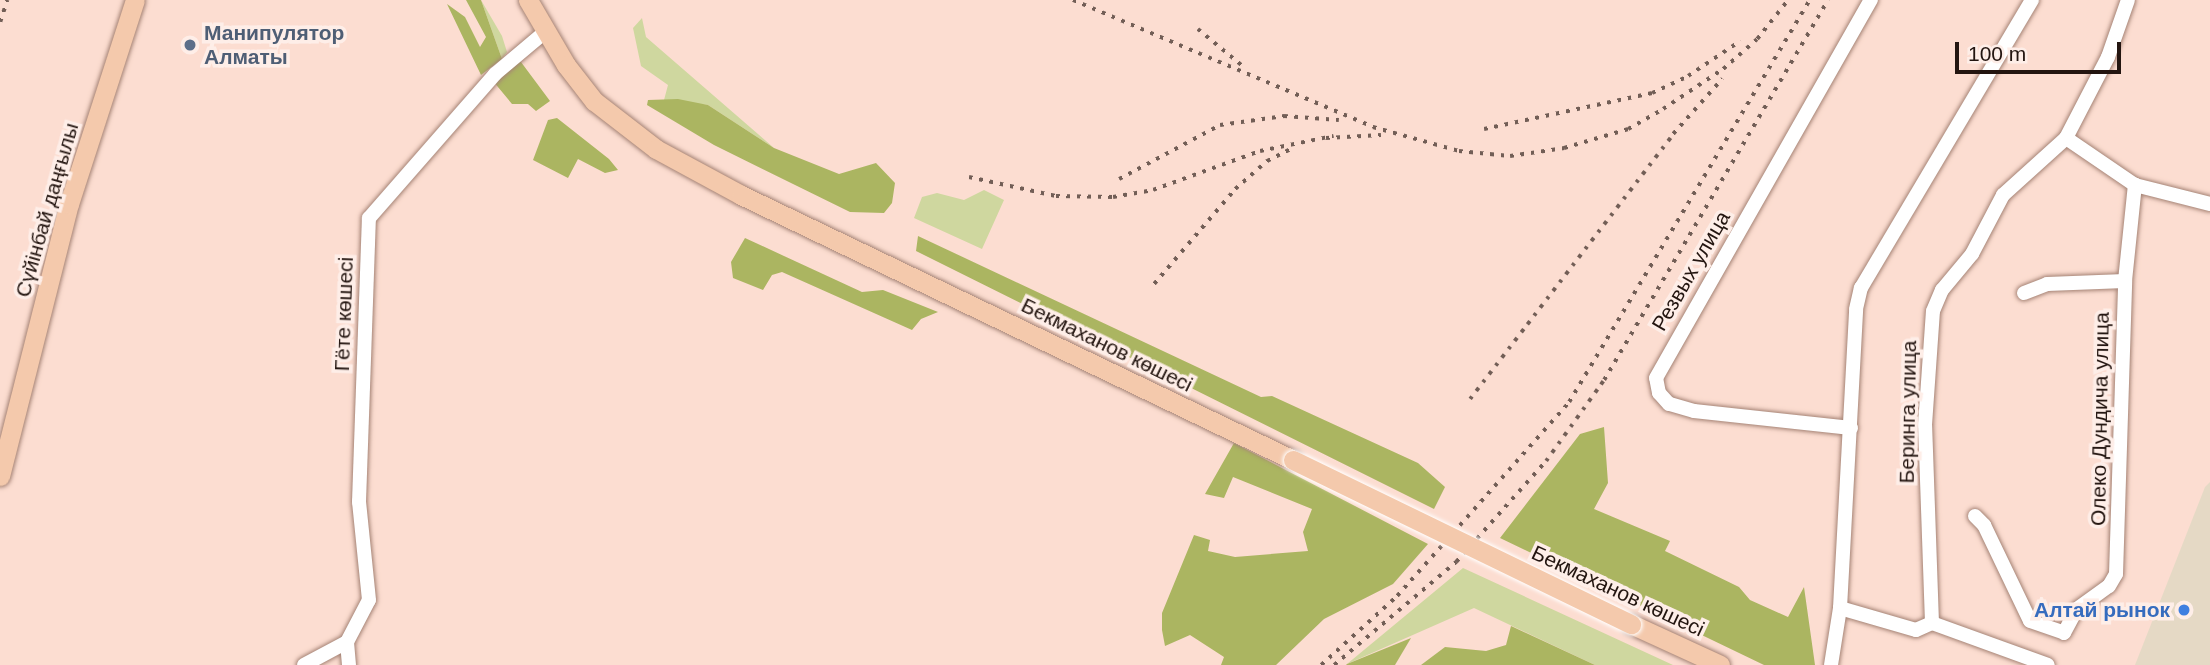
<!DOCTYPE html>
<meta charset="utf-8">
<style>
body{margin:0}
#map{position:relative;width:2210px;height:665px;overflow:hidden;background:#fcddd1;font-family:Helvetica,sans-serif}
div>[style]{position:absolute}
.commercial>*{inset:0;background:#e5d9c5}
.green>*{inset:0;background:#cfd79f}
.forest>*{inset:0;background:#abb561}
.roads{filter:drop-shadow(0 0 2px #a58375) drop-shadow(0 0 2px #a58375)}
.minor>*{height:14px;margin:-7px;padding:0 7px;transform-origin:7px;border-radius:7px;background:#fff}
.major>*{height:19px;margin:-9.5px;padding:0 9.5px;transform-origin:9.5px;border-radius:9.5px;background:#f4c9ac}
.rail>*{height:3.5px;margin-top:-1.75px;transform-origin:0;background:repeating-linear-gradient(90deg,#725e56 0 3.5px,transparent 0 10.5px)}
.bridges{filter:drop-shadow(0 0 2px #fff) drop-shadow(0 0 2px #fff)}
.major-bridge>*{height:19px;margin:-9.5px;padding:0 9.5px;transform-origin:9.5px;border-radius:9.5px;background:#f4c9ac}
.dots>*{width:19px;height:19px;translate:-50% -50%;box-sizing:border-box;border:4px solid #feeee8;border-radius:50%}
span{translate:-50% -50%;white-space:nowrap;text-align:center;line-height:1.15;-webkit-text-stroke:7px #feeee8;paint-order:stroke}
.service-label{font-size:21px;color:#4e5e75;font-weight:700}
.left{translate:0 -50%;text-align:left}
.street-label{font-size:21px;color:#231510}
.shop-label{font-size:21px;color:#366cbe;font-weight:700}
.right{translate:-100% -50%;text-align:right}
.scale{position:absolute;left:1955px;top:42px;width:166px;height:32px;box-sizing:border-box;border:4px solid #231510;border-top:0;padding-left:9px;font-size:21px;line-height:24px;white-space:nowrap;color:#231510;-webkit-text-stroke:5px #feeee8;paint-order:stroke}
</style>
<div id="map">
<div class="commercial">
<div style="clip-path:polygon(2210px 482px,2210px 665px,2135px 665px,2205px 487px)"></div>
</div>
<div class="green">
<div style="clip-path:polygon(481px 0,502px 36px,507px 52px,502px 59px)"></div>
<div style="clip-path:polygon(642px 18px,646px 37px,774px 148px,708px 105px,664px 100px,668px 85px,641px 66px,633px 28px)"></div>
<div style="clip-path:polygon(984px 190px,1004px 200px,982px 249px,914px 218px,922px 197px,937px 193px,964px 200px)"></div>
<div style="clip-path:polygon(1463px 568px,1673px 665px,1595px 665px,1474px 608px,1347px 664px)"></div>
</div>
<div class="forest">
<div style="clip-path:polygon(466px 0,481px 0,502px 59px,481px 75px,447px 4px,465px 17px,480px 47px,486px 37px)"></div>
<div style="clip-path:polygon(518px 58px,550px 101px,536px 111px,528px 104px,512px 104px,493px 81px)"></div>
<div style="clip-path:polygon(678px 99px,708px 105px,774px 148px,839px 174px,876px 163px,895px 183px,892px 203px,884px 213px,850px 212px,714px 145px,647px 105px,648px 100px)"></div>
<div style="clip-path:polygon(557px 118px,609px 159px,618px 170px,605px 173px,578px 159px,568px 178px,533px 160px,548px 120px)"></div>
<div style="clip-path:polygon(918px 236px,1261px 397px,1272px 396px,1418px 463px,1445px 487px,1434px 509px,916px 251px)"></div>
<div style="clip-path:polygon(745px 238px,862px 292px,883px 290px,938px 312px,921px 319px,912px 330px,782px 272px,772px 275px,763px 290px,733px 278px,731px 262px)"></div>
<div style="clip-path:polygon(1604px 427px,1608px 483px,1594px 509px,1670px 541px,1665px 551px,1739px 587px,1750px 600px,1788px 617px,1804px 587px,1815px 665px,1764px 665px,1500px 538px,1580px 434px)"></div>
<div style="clip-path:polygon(1234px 443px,1428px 544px,1393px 584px,1324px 619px,1276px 665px,1221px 665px,1224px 657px,1190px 635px,1165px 646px,1162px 630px,1162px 613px,1194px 535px,1210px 540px,1208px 551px,1235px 557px,1308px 551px,1303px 532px,1312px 509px,1233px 477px,1224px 498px,1205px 494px)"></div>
<div style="clip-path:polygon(1511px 626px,1595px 665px,1421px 665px,1445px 647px,1486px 651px,1506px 645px)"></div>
<div style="clip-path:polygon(1411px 638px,1395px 665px,1346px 665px,1347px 664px)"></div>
</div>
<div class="roads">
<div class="minor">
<div style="left:2066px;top:138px;width:83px;rotate:34.3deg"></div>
<div style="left:2135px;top:185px;width:77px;rotate:14.2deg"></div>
<div style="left:2024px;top:293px;width:25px;rotate:-21deg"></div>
<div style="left:2047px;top:284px;width:78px;rotate:-2.2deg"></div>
<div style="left:1851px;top:428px;width:158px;rotate:-173.8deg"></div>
<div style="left:1694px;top:411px;width:26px;rotate:-164deg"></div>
<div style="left:1669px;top:404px;width:15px;rotate:-132deg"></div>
<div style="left:1659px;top:393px;width:15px;rotate:-101deg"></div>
<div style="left:1656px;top:378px;width:435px;rotate:-60.4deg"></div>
<div style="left:1975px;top:516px;width:13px;rotate:45deg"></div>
<div style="left:1984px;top:525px;width:106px;rotate:64.4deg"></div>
<div style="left:2030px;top:621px;width:36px;rotate:19deg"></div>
<div style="left:2064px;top:633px;width:27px;rotate:-62deg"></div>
<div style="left:2077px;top:609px;width:39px;rotate:-36deg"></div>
<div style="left:2109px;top:586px;width:14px;rotate:-60deg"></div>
<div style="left:2116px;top:574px;width:293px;rotate:-88.2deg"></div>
<div style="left:2125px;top:281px;width:97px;rotate:-84.1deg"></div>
<div style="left:1840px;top:608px;width:79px;rotate:16.1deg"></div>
<div style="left:1916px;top:630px;width:17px;rotate:-24deg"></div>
<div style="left:1932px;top:623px;width:198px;rotate:-92deg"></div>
<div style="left:1925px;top:425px;width:114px;rotate:-86deg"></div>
<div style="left:1933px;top:311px;width:23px;rotate:-67deg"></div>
<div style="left:1942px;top:290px;width:47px;rotate:-50.2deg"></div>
<div style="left:1972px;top:254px;width:67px;rotate:-62.3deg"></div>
<div style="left:2003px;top:195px;width:85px;rotate:-42.1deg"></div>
<div style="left:2066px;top:138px;width:91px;rotate:-62.6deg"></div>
<div style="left:2108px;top:57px;width:60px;rotate:-70.7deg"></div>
<div style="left:1932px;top:623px;width:123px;rotate:19.9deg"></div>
<div style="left:304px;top:665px;width:49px;rotate:-28.1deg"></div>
<div style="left:349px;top:665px;width:23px;rotate:-95deg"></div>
<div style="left:347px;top:642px;width:47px;rotate:-62.4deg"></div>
<div style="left:369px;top:600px;width:99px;rotate:-95.8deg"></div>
<div style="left:359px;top:502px;width:284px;rotate:-88deg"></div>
<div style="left:369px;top:218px;width:191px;rotate:-48.8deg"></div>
<div style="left:495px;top:74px;width:67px;rotate:-40.1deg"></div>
<div style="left:1831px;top:665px;width:58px;rotate:-81deg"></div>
<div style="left:1840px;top:608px;width:299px;rotate:-86.9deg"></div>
<div style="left:1856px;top:309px;width:22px;rotate:-77deg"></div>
<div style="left:1861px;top:288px;width:335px;rotate:-59.3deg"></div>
</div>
<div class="major">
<div style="left:528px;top:0;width:75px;rotate:59.7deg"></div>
<div style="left:566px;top:65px;width:46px;rotate:52.1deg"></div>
<div style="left:594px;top:101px;width:78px;rotate:37.7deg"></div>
<div style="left:656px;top:149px;width:97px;rotate:28.4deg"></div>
<div style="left:741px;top:195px;width:612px;rotate:25.64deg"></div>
<div style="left:0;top:476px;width:281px;rotate:-75.8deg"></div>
<div style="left:69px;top:204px;width:214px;rotate:-72.1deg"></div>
<div style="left:1631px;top:624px;width:98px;rotate:24.7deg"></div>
</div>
</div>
<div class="rail">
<div style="left:1073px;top:0;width:326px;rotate:22.9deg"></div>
<div style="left:1373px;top:127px;width:89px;rotate:15.6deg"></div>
<div style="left:1459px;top:151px;width:51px;rotate:5.6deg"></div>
<div style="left:1510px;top:156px;width:55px;rotate:-8.4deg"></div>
<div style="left:1564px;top:148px;width:67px;rotate:-16.5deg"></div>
<div style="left:1628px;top:129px;width:40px;rotate:-29.7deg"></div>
<div style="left:1663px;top:109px;width:72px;rotate:-33.7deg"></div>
<div style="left:1723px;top:69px;width:45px;rotate:-41.4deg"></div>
<div style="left:1757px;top:39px;width:50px;rotate:-51.5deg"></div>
<div style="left:0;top:22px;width:23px;rotate:-72deg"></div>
<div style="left:1198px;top:29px;width:60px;rotate:39.6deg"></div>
<div style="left:1484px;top:129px;width:172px;rotate:-12.1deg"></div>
<div style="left:1652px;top:93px;width:40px;rotate:-25deg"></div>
<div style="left:1688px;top:76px;width:63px;rotate:-33.9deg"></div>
<div style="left:1326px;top:138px;width:55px;rotate:-3.1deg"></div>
<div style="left:969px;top:177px;width:89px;rotate:12.3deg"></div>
<div style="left:1056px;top:196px;width:57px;rotate:1deg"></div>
<div style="left:1113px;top:197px;width:41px;rotate:-9.9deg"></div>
<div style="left:1153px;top:190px;width:114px;rotate:-20deg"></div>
<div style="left:1260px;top:151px;width:75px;rotate:-11.6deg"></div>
<div style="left:1119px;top:179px;width:115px;rotate:-28.1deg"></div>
<div style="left:1220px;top:125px;width:65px;rotate:-8deg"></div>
<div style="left:1284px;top:116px;width:55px;rotate:4.2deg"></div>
<div style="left:1154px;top:284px;width:125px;rotate:-49.5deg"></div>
<div style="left:1235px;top:189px;width:43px;rotate:-41.2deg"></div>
<div style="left:1267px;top:161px;width:25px;rotate:-27deg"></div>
<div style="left:1470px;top:399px;width:334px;rotate:-52.5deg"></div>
<div style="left:1673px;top:134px;width:74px;rotate:-48.3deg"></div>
<div style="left:1321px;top:665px;width:103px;rotate:-42.2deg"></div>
<div style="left:1397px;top:596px;width:259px;rotate:-48.4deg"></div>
<div style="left:1569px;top:402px;width:469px;rotate:-59.1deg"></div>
<div style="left:1334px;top:665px;width:160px;rotate:-40.2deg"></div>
<div style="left:1456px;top:562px;width:135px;rotate:-48.3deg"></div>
<div style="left:1546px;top:461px;width:100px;rotate:-54.4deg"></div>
<div style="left:1604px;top:380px;width:441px;rotate:-59.5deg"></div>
</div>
<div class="bridges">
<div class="major-bridge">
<div style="left:1293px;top:460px;width:376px;rotate:25.9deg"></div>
</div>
</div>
<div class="dots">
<div style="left:190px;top:45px;background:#5c6f8a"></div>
<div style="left:2184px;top:610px;background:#3f7fe0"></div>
</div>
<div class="service-label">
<span class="left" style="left:204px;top:45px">Манипулятор<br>Алматы</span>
</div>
<div class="street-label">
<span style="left:47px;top:210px;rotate:-74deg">Сүйінбай даңғылы</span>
<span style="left:1691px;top:271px;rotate:-60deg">Резвых улица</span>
<span style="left:344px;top:314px;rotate:-88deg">Гёте көшесі</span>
<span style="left:1107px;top:345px;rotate:26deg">Бекмаханов көшесі</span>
<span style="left:1908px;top:412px;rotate:-89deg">Беринга улица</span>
<span style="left:2100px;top:419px;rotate:-89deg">Олеко Дундича улица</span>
<span style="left:1618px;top:591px;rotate:25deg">Бекмаханов көшесі</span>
</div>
<div class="shop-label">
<span class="right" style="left:2170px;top:610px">Алтай рынок</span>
</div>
<div class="scale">100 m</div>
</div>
